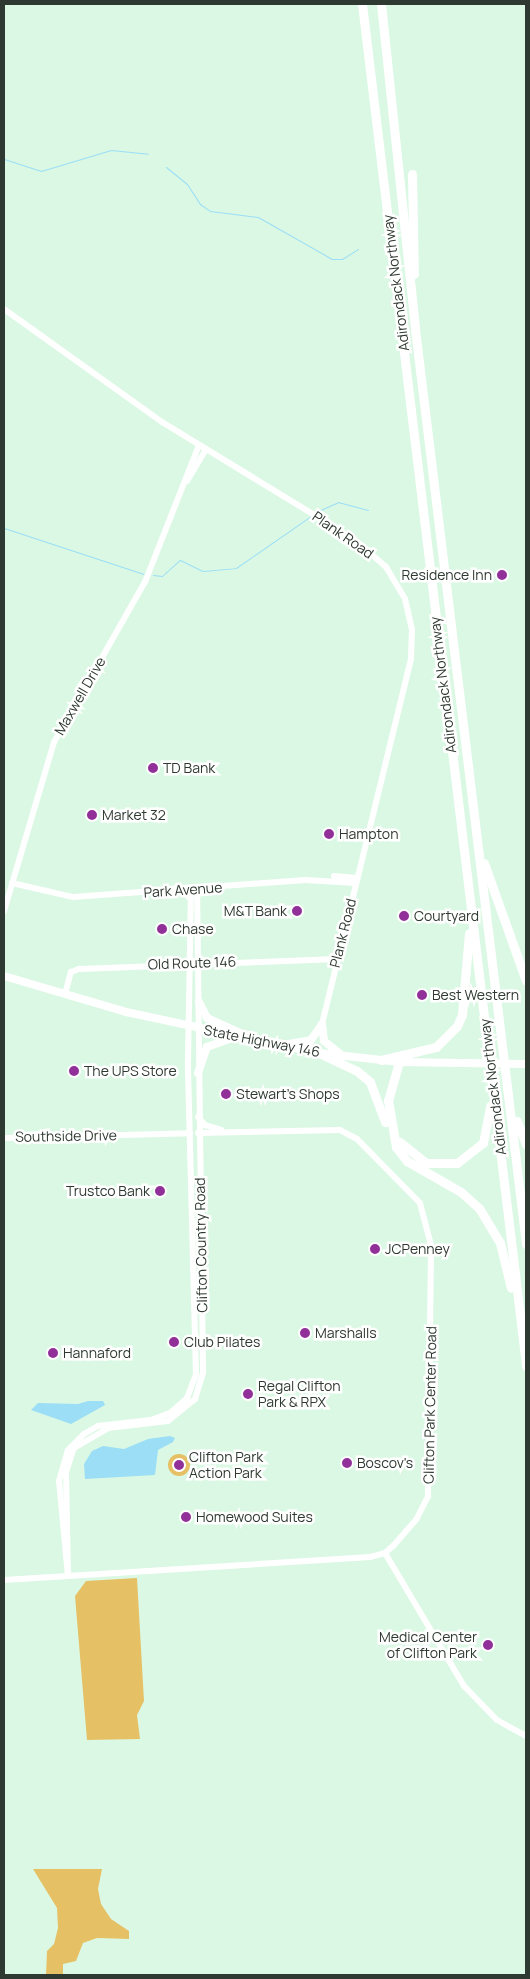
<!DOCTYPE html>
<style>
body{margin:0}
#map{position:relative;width:530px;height:1979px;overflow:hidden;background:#dbf8e4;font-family:Manrope,sans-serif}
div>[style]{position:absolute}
.green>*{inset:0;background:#e6c065}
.round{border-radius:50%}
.water>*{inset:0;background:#9bdef6}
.stream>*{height:1px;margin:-0.5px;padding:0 0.5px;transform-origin:0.5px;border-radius:0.5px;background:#9bdef6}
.secondary>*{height:6px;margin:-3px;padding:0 3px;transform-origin:3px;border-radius:3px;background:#fff}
.primary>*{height:8px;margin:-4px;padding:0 4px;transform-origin:4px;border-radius:4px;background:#fff}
.highway>*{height:9px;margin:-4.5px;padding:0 4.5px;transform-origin:4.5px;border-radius:4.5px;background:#fff}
.dots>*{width:14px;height:14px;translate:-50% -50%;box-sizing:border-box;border:2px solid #fff;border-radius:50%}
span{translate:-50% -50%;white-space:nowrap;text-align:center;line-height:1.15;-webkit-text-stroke:5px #fff;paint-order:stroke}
.street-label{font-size:14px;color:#2e3931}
.poi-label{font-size:14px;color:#2e3931}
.right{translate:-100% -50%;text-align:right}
.left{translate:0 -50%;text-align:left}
.frame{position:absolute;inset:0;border:5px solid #2e3931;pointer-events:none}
</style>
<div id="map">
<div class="green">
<div class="round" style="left:168px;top:1454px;width:22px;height:22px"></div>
<div style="clip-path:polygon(137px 1578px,144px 1701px,137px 1715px,140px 1739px,87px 1740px,75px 1596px,86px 1581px)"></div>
<div style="clip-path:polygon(33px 1869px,102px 1869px,98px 1889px,101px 1904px,111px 1919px,129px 1931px,129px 1939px,97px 1938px,83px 1943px,76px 1961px,63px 1964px,63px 1975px,46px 1975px,47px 1951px,54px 1944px,58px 1928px,57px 1908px)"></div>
</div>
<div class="water">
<div style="clip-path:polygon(88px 1401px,103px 1401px,105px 1405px,71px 1424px,31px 1410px,38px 1403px,78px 1404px)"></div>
<div style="clip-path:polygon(170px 1436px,175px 1438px,173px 1442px,158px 1450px,155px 1475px,85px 1479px,84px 1464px,92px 1451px,103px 1446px,124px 1449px,148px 1439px)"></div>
</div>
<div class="stream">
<div style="left:4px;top:159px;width:39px;rotate:18deg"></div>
<div style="left:41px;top:171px;width:73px;rotate:-16.7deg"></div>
<div style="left:111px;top:150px;width:37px;rotate:6deg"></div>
<div style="left:166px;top:167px;width:27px;rotate:39deg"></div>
<div style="left:187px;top:184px;width:24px;rotate:57deg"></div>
<div style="left:200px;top:204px;width:12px;rotate:35deg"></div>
<div style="left:210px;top:211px;width:48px;rotate:7.1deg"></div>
<div style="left:258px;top:217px;width:85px;rotate:29.6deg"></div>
<div style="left:332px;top:259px;width:10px"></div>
<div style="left:342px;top:259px;width:19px;rotate:-32deg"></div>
<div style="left:316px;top:512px;width:24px;rotate:-24deg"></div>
<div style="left:338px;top:502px;width:31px;rotate:15deg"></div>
<div style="left:4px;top:528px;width:147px;rotate:18.2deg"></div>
<div style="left:153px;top:575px;width:9px;rotate:6deg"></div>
<div style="left:162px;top:576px;width:24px;rotate:-42deg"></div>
<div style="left:180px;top:560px;width:25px;rotate:26deg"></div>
<div style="left:203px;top:571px;width:33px;rotate:-5deg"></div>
<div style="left:236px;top:568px;width:91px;rotate:-34.7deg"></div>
</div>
<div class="secondary">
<div style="left:4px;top:309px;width:194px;rotate:35.6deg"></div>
<div style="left:162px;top:422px;width:225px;rotate:31.4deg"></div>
<div style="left:354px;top:539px;width:43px;rotate:41.2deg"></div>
<div style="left:386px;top:567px;width:37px;rotate:59deg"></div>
<div style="left:405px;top:599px;width:31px;rotate:77deg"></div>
<div style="left:412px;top:629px;width:30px;rotate:92deg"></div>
<div style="left:411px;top:659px;width:376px;rotate:103.7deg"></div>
<div style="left:187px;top:481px;width:37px;rotate:-59deg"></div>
<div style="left:334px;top:876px;width:23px;rotate:5deg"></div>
<div style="left:12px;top:883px;width:63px;rotate:12.9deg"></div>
<div style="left:73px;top:897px;width:233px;rotate:-4.2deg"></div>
<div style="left:305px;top:880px;width:51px;rotate:3.4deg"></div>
<div style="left:4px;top:911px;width:176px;rotate:-73.5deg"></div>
<div style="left:54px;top:742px;width:184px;rotate:-60.4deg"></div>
<div style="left:145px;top:582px;width:147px;rotate:-68.5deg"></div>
<div style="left:65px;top:994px;width:23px;rotate:-75deg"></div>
<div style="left:71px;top:972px;width:9px;rotate:-21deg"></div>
<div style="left:79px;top:969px;width:258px;rotate:-2.2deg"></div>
<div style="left:198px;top:1117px;width:11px;rotate:49deg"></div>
<div style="left:205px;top:1125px;width:17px;rotate:17deg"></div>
<div style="left:4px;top:1138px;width:186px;rotate:-1.5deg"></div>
<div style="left:385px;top:1553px;width:155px;rotate:59.3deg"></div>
<div style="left:464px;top:1686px;width:47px;rotate:45.9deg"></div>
<div style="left:497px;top:1720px;width:33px;rotate:29deg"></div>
<div style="left:68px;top:1576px;width:104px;rotate:-91.1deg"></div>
<div style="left:66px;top:1472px;width:25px;rotate:-72deg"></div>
<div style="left:74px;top:1448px;width:39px;rotate:-30deg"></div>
<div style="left:108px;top:1428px;width:60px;rotate:-6.7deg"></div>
<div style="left:168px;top:1421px;width:35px;rotate:-39deg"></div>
<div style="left:195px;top:1399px;width:28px;rotate:-73deg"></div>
<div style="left:203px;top:1372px;width:483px;rotate:-90.7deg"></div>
<div style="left:68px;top:1576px;width:95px;rotate:-95.4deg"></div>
<div style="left:59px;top:1481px;width:32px;rotate:-74deg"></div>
<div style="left:68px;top:1450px;width:23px;rotate:-45deg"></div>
<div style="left:84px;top:1434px;width:16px;rotate:-30deg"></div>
<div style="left:98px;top:1426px;width:53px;rotate:-6.5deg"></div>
<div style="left:151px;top:1420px;width:20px;rotate:-20deg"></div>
<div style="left:170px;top:1413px;width:23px;rotate:-41deg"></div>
<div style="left:187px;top:1398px;width:25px;rotate:-69deg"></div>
<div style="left:196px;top:1375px;width:313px;rotate:-91.5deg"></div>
<div style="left:188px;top:1062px;width:173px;rotate:-89deg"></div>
<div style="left:4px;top:1580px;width:367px;rotate:-3.6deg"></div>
<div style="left:370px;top:1557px;width:16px;rotate:-15deg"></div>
<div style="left:385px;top:1553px;width:12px;rotate:-42deg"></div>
<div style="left:394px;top:1545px;width:33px;rotate:-49deg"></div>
<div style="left:416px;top:1520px;width:27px;rotate:-63deg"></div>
<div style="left:428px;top:1496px;width:251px;rotate:-89.3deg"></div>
<div style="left:431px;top:1245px;width:43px;rotate:-104.7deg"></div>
<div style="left:420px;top:1203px;width:90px;rotate:-134.5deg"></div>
<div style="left:357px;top:1139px;width:19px;rotate:-152deg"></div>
<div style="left:340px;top:1130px;width:142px;rotate:178.8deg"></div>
</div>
<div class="primary">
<div style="left:4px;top:976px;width:127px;rotate:16.4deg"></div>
<div style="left:126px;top:1012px;width:197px;rotate:12deg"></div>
<div style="left:319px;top:1053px;width:81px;rotate:6.4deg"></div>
<div style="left:399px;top:1062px;width:127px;rotate:0.9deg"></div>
<div style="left:199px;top:1002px;width:18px;rotate:63deg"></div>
<div style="left:207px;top:1018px;width:44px;rotate:24.2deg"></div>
<div style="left:322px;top:1024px;width:17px;rotate:83deg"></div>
<div style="left:324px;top:1041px;width:21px;rotate:39deg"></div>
<div style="left:289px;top:1044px;width:22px;rotate:-10deg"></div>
<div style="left:311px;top:1040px;width:19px;rotate:-55deg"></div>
<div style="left:198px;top:1073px;width:28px;rotate:-71deg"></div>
<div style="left:207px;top:1047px;width:30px;rotate:-20deg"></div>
</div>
<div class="highway">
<div style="left:362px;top:4px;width:1372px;rotate:83.13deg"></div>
<div style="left:381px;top:4px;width:327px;rotate:84deg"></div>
<div style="left:415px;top:329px;width:922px;rotate:83.08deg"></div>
<div style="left:412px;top:174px;width:100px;rotate:88.9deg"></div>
<div style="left:484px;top:863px;width:125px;rotate:70.4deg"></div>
<div style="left:319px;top:1053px;width:42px;rotate:25.3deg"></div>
<div style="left:357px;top:1071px;width:17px;rotate:40deg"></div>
<div style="left:370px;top:1082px;width:43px;rotate:69.4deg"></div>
<div style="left:381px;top:1060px;width:57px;rotate:-13.3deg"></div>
<div style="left:436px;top:1047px;width:30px;rotate:-45deg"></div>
<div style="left:457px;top:1026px;width:12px;rotate:-66deg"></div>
<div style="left:462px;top:1015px;width:82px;rotate:-85.1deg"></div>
<div style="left:399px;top:1062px;width:40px;rotate:106deg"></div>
<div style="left:388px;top:1100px;width:48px;rotate:80.3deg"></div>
<div style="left:396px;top:1147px;width:18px;rotate:52deg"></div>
<div style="left:407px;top:1161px;width:62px;rotate:29.9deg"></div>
<div style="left:461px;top:1192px;width:24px;rotate:42deg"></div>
<div style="left:479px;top:1208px;width:41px;rotate:59deg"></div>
<div style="left:500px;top:1243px;width:46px;rotate:76.3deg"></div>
<div style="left:517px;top:1121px;width:25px;rotate:69deg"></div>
<div style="left:400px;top:1142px;width:33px;rotate:39deg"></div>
<div style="left:426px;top:1163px;width:31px"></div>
<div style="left:457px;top:1163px;width:33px;rotate:-38deg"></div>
<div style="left:483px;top:1143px;width:38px;rotate:-79deg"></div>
</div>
<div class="dots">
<div style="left:502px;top:575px;background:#903098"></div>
<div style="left:153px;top:768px;background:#903098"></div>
<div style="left:92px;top:815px;background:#903098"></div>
<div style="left:329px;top:834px;background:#903098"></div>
<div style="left:297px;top:911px;background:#903098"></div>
<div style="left:404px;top:916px;background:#903098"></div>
<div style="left:162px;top:929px;background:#903098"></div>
<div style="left:422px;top:995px;background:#903098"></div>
<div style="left:74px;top:1071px;background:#903098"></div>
<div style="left:226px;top:1094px;background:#903098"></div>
<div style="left:160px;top:1191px;background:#903098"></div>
<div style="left:375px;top:1249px;background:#903098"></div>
<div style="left:305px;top:1333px;background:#903098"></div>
<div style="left:174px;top:1342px;background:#903098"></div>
<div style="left:53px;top:1353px;background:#903098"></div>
<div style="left:248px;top:1394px;background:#903098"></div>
<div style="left:347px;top:1463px;background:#903098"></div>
<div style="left:179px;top:1465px;background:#903098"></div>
<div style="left:186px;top:1517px;background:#903098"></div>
<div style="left:488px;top:1645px;background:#903098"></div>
</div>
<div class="street-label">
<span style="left:396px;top:283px;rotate:-97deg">Adirondack Northway</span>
<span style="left:343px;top:535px;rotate:35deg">Plank Road</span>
<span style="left:443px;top:685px;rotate:-97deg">Adirondack Northway</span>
<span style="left:80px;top:696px;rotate:-60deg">Maxwell Drive</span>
<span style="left:183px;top:890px;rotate:-4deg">Park Avenue</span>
<span style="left:343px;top:933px;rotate:-76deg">Plank Road</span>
<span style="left:192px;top:963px;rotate:-2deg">Old Route 146</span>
<span style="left:262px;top:1041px;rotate:11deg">State Highway 146</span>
<span style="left:493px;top:1087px;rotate:-97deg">Adirondack Northway</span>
<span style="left:66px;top:1136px;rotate:-1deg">Southside Drive</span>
<span style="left:201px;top:1245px;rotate:-91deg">Clifton Country Road</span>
<span style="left:430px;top:1405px;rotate:-89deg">Clifton Park Center Road</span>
</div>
<div class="poi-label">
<span class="right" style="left:492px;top:575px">Residence Inn</span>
<span class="left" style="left:163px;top:768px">TD Bank</span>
<span class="left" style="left:102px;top:815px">Market 32</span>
<span class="left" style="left:339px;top:834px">Hampton</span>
<span class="right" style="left:287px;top:911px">M&amp;T Bank</span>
<span class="left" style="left:414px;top:916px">Courtyard</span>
<span class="left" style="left:172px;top:929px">Chase</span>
<span class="left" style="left:432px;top:995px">Best Western</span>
<span class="left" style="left:84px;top:1071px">The UPS Store</span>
<span class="left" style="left:236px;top:1094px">Stewart's Shops</span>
<span class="right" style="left:150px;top:1191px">Trustco Bank</span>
<span class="left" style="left:385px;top:1249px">JCPenney</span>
<span class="left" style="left:315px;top:1333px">Marshalls</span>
<span class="left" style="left:184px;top:1342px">Club Pilates</span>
<span class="left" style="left:63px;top:1353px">Hannaford</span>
<span class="left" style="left:258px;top:1394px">Regal Clifton<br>Park &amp; RPX</span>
<span class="left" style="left:189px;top:1465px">Clifton Park<br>Action Park</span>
<span class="left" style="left:357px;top:1463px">Boscov's</span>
<span class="left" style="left:196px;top:1517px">Homewood Suites</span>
<span class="right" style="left:477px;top:1645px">Medical Center<br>of Clifton Park</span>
</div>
<div class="frame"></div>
</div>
